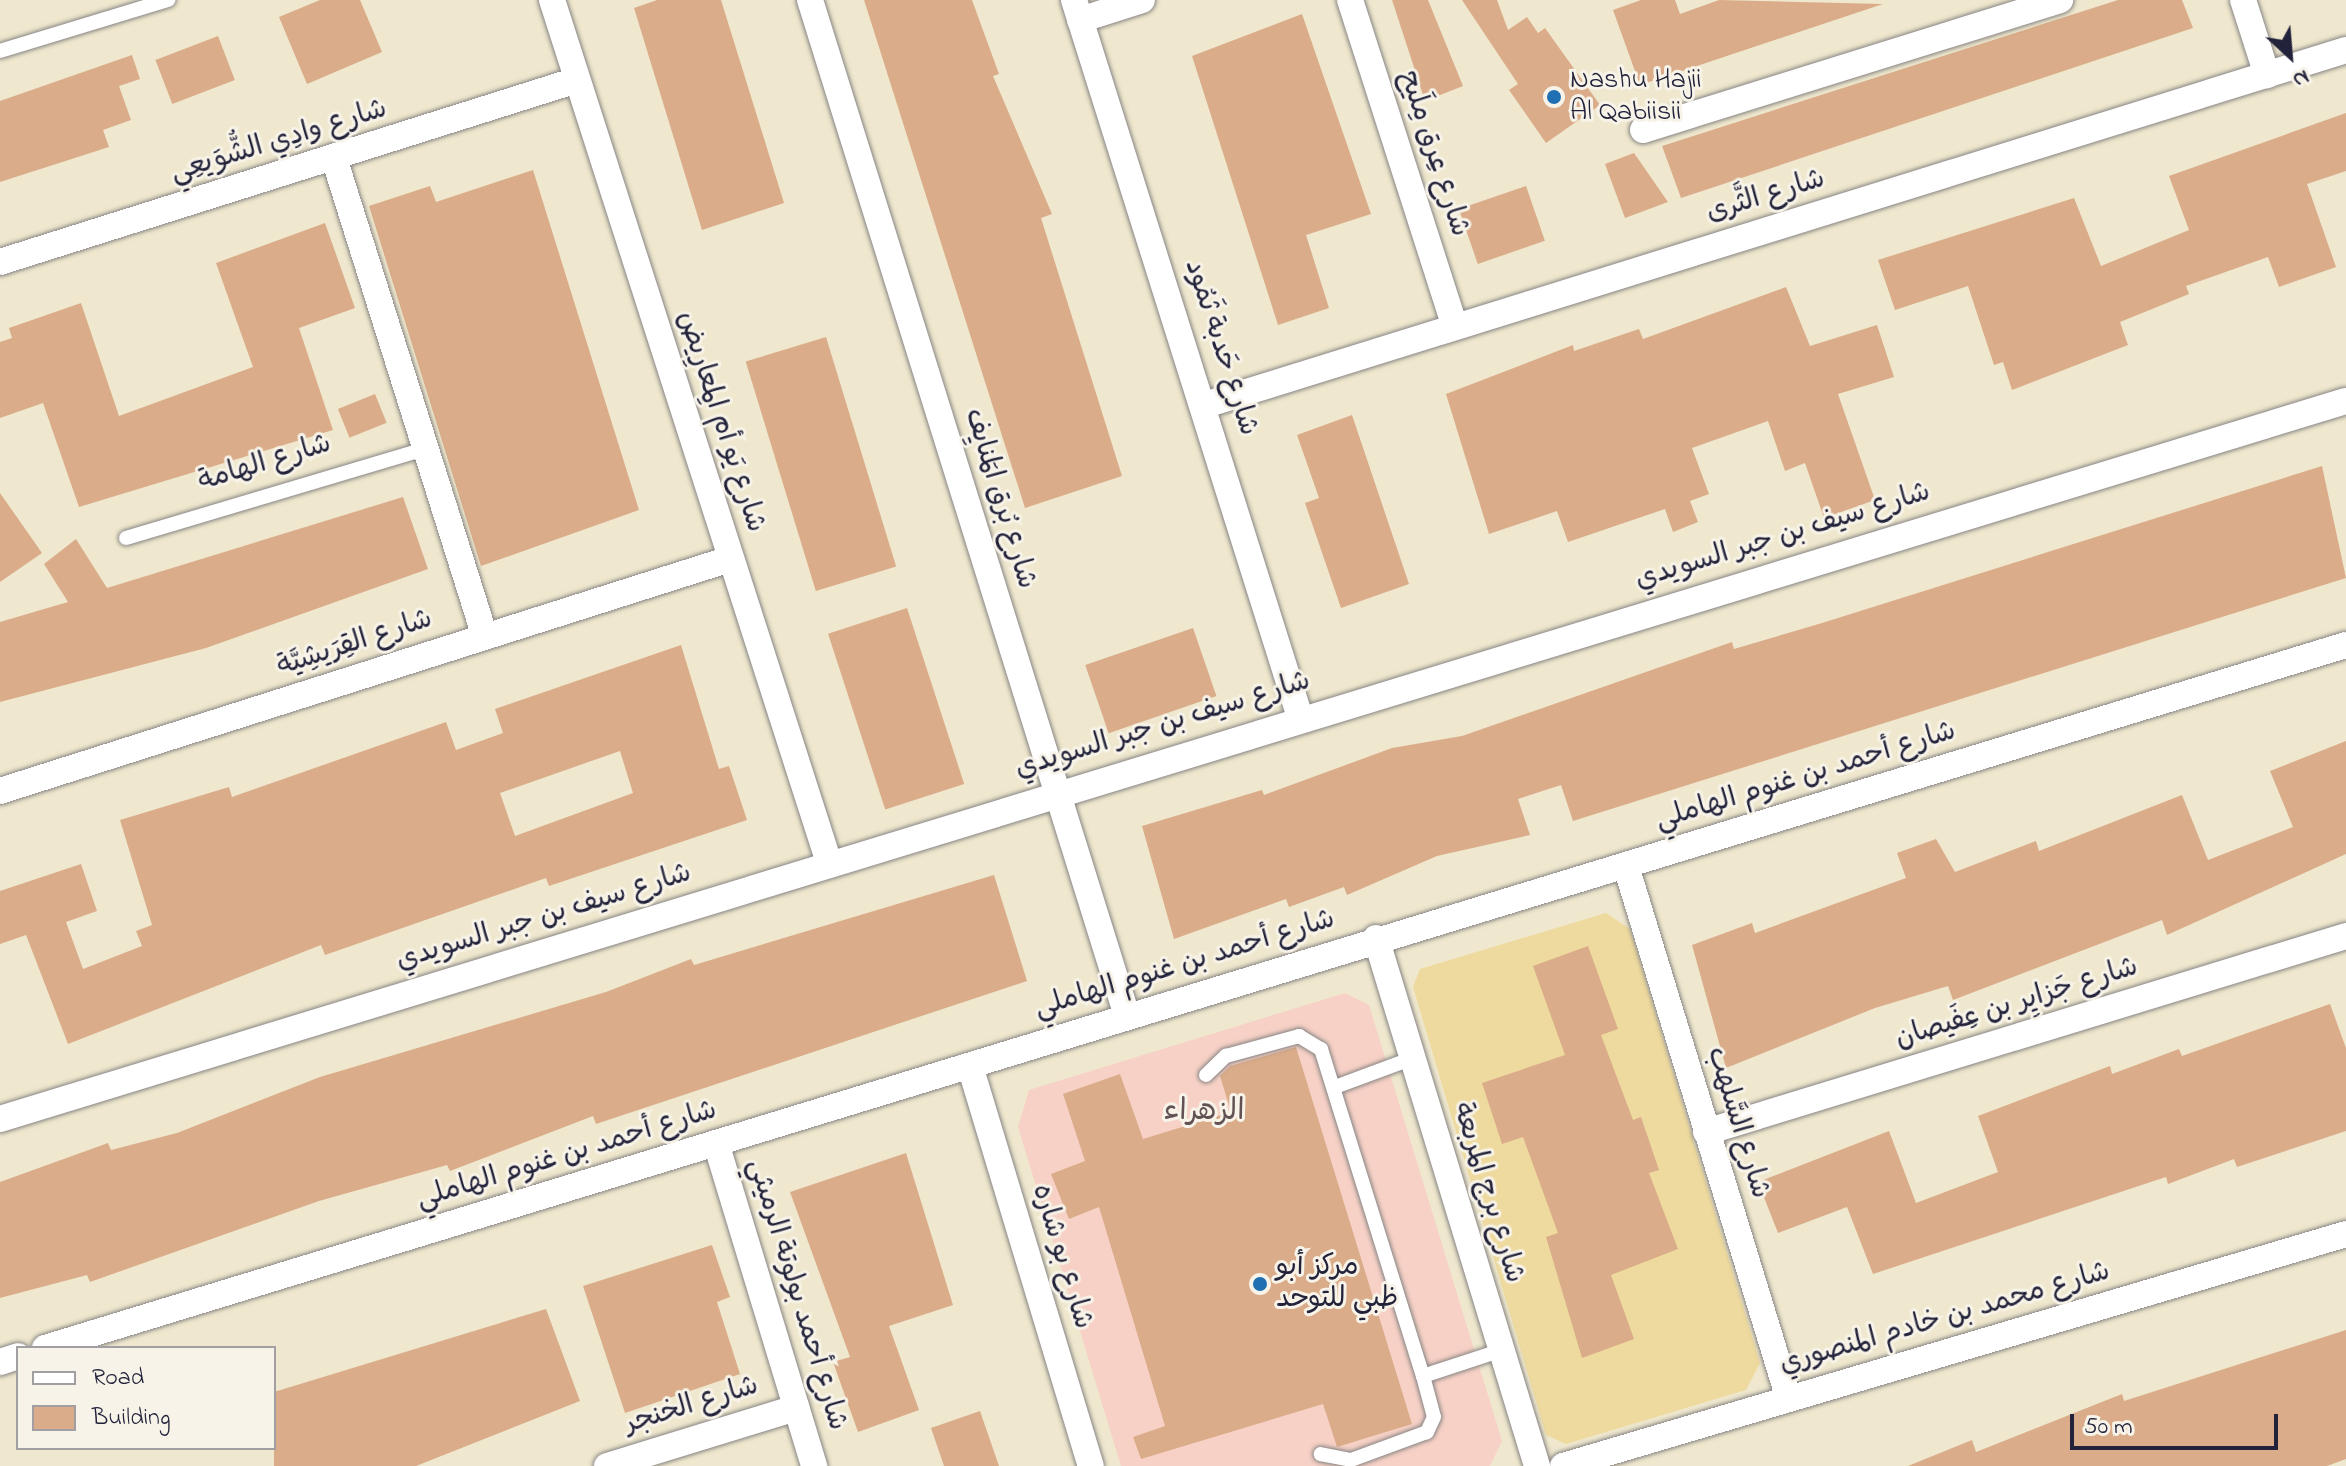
<!DOCTYPE html>
<meta charset="utf-8">
<style>
body{margin:0}
#map{position:relative;width:2346px;height:1466px;overflow:hidden;background:#efe8ce;font-family:"Indie Flower","Playpen Sans Arabic",sans-serif}
div>[style]{position:absolute}
.built>*{inset:0;background:#f7d1c6}
.sand>*{inset:0;background:#eeda9e}
.building>*{inset:0;background:#daac89;transform-origin:0 0}
.roads{filter:drop-shadow(0 0 2px #888584) drop-shadow(0 0 2px #888584)}
.lane>*{height:14px;margin:-7px;padding:0 7px;transform-origin:7px;border-radius:7px;background:#fff}
.street>*{height:26px;margin:-13px;padding:0 13px;transform-origin:13px;border-radius:13px;background:#fff}
.dots>*{width:22px;height:22px;translate:-50% -50%;box-sizing:border-box;border:4px solid #f7f3e8;border-radius:50%}
span{translate:-50% -50%;white-space:nowrap;text-align:center;line-height:1.15;-webkit-text-stroke:6px #f7f3e8;paint-order:stroke}
.poi-label{font-size:28px;color:#22223b}
.left{translate:0 -50%;text-align:left}
.street-label{font-size:28px;color:#22223b}
.neighbourhood-label{font-size:30px;color:#625256}
.legend{position:absolute;left:16px;top:1346px;width:260px;height:104px;box-sizing:border-box;background:#f7f3e8;border:2px solid #a29fa3;margin:0;padding:10px 14px;list-style:none;font-size:24px;color:#22223b}
.legend li{display:flex;align-items:center;gap:16px;height:40px}
.legend b{width:40px;border:2px solid #a29fa3}
.north{position:absolute;left:2250px;top:16px;width:80px;height:80px;-webkit-text-stroke:6px #f7f3e8;paint-order:stroke;rotate:154deg;font-size:22px;font-weight:700;line-height:32px;text-align:center;color:#22223b}
.north::after{content:'';display:block;margin:auto;width:28px;height:36px;background:#22223b;clip-path:polygon(50% 0,100% 100%,50% 72%,0 100%)}
.scale{position:absolute;left:2070px;top:1414px;width:208px;height:36px;box-sizing:border-box;border:4px solid #22223b;border-top:0;padding-left:10px;font-size:24px;line-height:28px;white-space:nowrap;color:#22223b;-webkit-text-stroke:6px #f7f3e8;paint-order:stroke}
</style>
<div id="map">
<div class="built">
<div style="clip-path:polygon(1345px 993px,1369px 1005px,1502px 1441px,1490px 1466px,1121px 1466px,1018px 1127px,1029px 1090px)"></div>
</div>
<div class="sand">
<div style="clip-path:polygon(1606px 913px,1630px 929px,1760px 1363px,1746px 1390px,1566px 1444px,1546px 1435px,1413px 987px,1420px 969px)"></div>
</div>
<div class="building">
<div style="clip-path:polygon(320px 0,360px 0,382px 52px,307px 84px,279px 17px)"></div>
<div style="clip-path:polygon(657px 0,721px 0,784px 203px,702px 230px,634px 8px)"></div>
<div style="clip-path:polygon(864px 0,972px 0,999px 74px,993px 76px,1052px 214px,1041px 218px,1122px 476px,1025px 508px)"></div>
<div style="clip-path:polygon(1392px 0,1428px 0,1463px 86px,1425px 101px)"></div>
<div style="clip-path:polygon(1462px 0,1497px 0,1508px 30px,1527px 17px,1538px 33px,1545px 28px,1600px 105px,1546px 143px,1509px 90px,1518px 84px)"></div>
<div style="clip-path:polygon(1641px 0,1675px 0,1680px 14px,1719px 0,1883px 4px,1640px 85px,1613px 10px)"></div>
<div style="clip-path:polygon(2118px 0,2182px 0,2193px 28px,1681px 198px,1662px 146px)"></div>
<div style="clip-path:polygon(1302px 14px,1371px 214px,1306px 235px,1329px 308px,1278px 325px,1192px 56px)"></div>
<div style="left:218px;top:36px;width:47px;height:67px;rotate:69deg"></div>
<div style="clip-path:polygon(132px 55px,140px 79px,119px 86px,131px 120px,103px 130px,109px 147px,0 182px,0 101px)"></div>
<div style="clip-path:polygon(2346px 113px,2346px 171px,2307px 184px,2336px 267px,2279px 287px,2268px 257px,2186px 286px,2189px 294px,2120px 322px,2128px 345px,2012px 390px,2003px 362px,1994px 365px,1968px 286px,1895px 310px,1878px 260px,2074px 198px,2101px 266px,2189px 230px,2169px 176px)"></div>
<div style="clip-path:polygon(1634px 153px,1668px 202px,1625px 218px,1605px 164px)"></div>
<div style="clip-path:polygon(533px 170px,639px 510px,481px 566px,369px 206px,430px 186px,436px 202px)"></div>
<div style="left:1526px;top:186px;width:58px;height:71px;rotate:71deg"></div>
<div style="clip-path:polygon(325px 223px,355px 308px,299px 328px,333px 430px,79px 507px,43px 403px,0 418px,0 342px,12px 338px,9px 328px,81px 303px,119px 416px,253px 367px,216px 263px)"></div>
<div style="clip-path:polygon(1786px 287px,1810px 346px,1877px 325px,1894px 377px,1838px 394px,1875px 500px,1824px 518px,1805px 463px,1785px 471px,1768px 421px,1692px 448px,1709px 494px,1690px 501px,1698px 522px,1673px 532px,1665px 509px,1568px 542px,1557px 511px,1489px 534px,1446px 394px,1573px 345px,1574px 351px,1639px 329px,1643px 339px)"></div>
<div style="left:826px;top:337px;width:240px;height:84px;rotate:73deg"></div>
<div style="left:375px;top:394px;width:31px;height:40px;rotate:68deg"></div>
<div style="clip-path:polygon(1352px 415px,1409px 584px,1341px 608px,1305px 503px,1319px 498px,1297px 435px)"></div>
<div style="clip-path:polygon(2322px 466px,2346px 578px,1573px 821px,1561px 785px,1518px 799px,1530px 835px,1437px 856px,1347px 895px,1344px 887px,1289px 907px,1286px 899px,1174px 939px,1142px 826px,1262px 790px,1264px 795px,1392px 748px,1462px 736px,1732px 642px,1734px 649px,1822px 623px)"></div>
<div style="clip-path:polygon(0 493px,42px 553px,0 582px)"></div>
<div style="clip-path:polygon(403px 497px,428px 569px,206px 648px,0 702px,0 622px,68px 602px,44px 564px,76px 539px,107px 588px)"></div>
<div style="left:907px;top:608px;width:185px;height:83px;rotate:72deg"></div>
<div style="left:1193px;top:628px;width:72px;height:114px;rotate:71deg"></div>
<div style="clip-path:polygon(evenodd,681px 645px,719px 769px,729px 766px,747px 820px,549px 886px,546px 878px,325px 955px,321px 945px,68px 1044px,26px 935px,0 944px,0 891px,81px 864px,97px 911px,66px 922px,83px 969px,142px 946px,136px 931px,152px 925px,120px 820px,229px 787px,232px 797px,446px 722px,456px 750px,503px 733px,495px 709px,681px 645px,620px 751px,633px 793px,515px 836px,500px 793px,620px 751px)"></div>
<div style="clip-path:polygon(2346px 741px,2346px 854px,2167px 935px,2162px 920px,1953px 1000px,1948px 986px,1875px 1008px,1726px 1068px,1692px 945px,1752px 923px,1755px 933px,1906px 878px,1897px 853px,1936px 839px,1955px 872px,2036px 841px,2039px 851px,2182px 795px,2208px 860px,2293px 827px,2270px 771px)"></div>
<div style="clip-path:polygon(994px 875px,1027px 981px,596px 1124px,593px 1116px,450px 1171px,447px 1165px,319px 1201px,90px 1282px,87px 1275px,0 1298px,0 1182px,108px 1143px,111px 1150px,177px 1133px,320px 1077px,606px 992px,691px 959px,694px 965px)"></div>
<div style="clip-path:polygon(1588px 946px,1618px 1029px,1601px 1035px,1633px 1120px,1641px 1117px,1659px 1170px,1649px 1173px,1678px 1249px,1611px 1275px,1634px 1339px,1582px 1358px,1546px 1237px,1558px 1233px,1523px 1137px,1502px 1144px,1482px 1083px,1565px 1055px,1533px 966px)"></div>
<div style="clip-path:polygon(2330px 1004px,2346px 1048px,2346px 1131px,2237px 1167px,2234px 1159px,2168px 1184px,2166px 1177px,1873px 1274px,1847px 1207px,1778px 1233px,1758px 1182px,1889px 1131px,1916px 1203px,1998px 1172px,1978px 1116px,2110px 1066px,2112px 1074px,2179px 1049px,2182px 1056px)"></div>
<div style="clip-path:polygon(1296px 1047px,1412px 1424px,1337px 1447px,1323px 1404px,1141px 1459px,1133px 1437px,1165px 1426px,1099px 1207px,1069px 1219px,1051px 1174px,1085px 1161px,1063px 1094px,1120px 1074px,1143px 1139px,1231px 1112px,1220px 1076px,1230px 1066px)"></div>
<div style="clip-path:polygon(906px 1153px,953px 1305px,889px 1326px,919px 1410px,858px 1432px,833px 1362px,850px 1357px,790px 1192px)"></div>
<div style="clip-path:polygon(712px 1245px,730px 1297px,717px 1302px,740px 1374px,625px 1413px,583px 1286px)"></div>
<div style="clip-path:polygon(546px 1309px,580px 1401px,416px 1466px,274px 1466px,274px 1392px)"></div>
<div style="clip-path:polygon(2346px 1330px,2346px 1459px,2327px 1466px,1908px 1466px,1972px 1440px,1976px 1452px,2122px 1394px,2124px 1401px)"></div>
<div style="clip-path:polygon(980px 1411px,999px 1466px,944px 1466px,931px 1428px)"></div>
</div>
<div class="roads">
<div class="lane">
<div style="left:0;top:51px;width:176px;rotate:-16.9deg"></div>
<div style="left:126px;top:538px;width:309px;rotate:-16.6deg"></div>
<div style="left:1206px;top:1075px;width:28px;rotate:-44deg"></div>
<div style="left:1226px;top:1056px;width:76px;rotate:-15.3deg"></div>
<div style="left:1299px;top:1036px;width:26px;rotate:31deg"></div>
<div style="left:1321px;top:1049px;width:343px;rotate:72.7deg"></div>
<div style="left:1423px;top:1376px;width:42px;rotate:75deg"></div>
<div style="left:1434px;top:1417px;width:17px;rotate:115deg"></div>
<div style="left:1427px;top:1432px;width:81px;rotate:159.8deg"></div>
<div style="left:1351px;top:1460px;width:31px;rotate:-169deg"></div>
<div style="left:1335px;top:1087px;width:83px;rotate:-20.4deg"></div>
<div style="left:1423px;top:1376px;width:83px;rotate:-18.2deg"></div>
</div>
<div class="street">
<div style="left:552px;top:0;width:906px;rotate:72.2deg"></div>
<div style="left:810px;top:0;width:1064px;rotate:72.67deg"></div>
<div style="left:1074px;top:0;width:752px;rotate:72.51deg"></div>
<div style="left:1350px;top:0;width:343px;rotate:72.2deg"></div>
<div style="left:2243px;top:0;width:79px;rotate:72.3deg"></div>
<div style="left:1080px;top:20px;width:65px;rotate:-17.9deg"></div>
<div style="left:1643px;top:130px;width:437px;rotate:-17.3deg"></div>
<div style="left:334px;top:158px;width:502px;rotate:72.5deg"></div>
<div style="left:0;top:262px;width:605px;rotate:-17.51deg"></div>
<div style="left:1205px;top:405px;width:1195px;rotate:-17.28deg"></div>
<div style="left:0;top:791px;width:766px;rotate:-17.63deg"></div>
<div style="left:1626px;top:866px;width:557px;rotate:73deg"></div>
<div style="left:1376px;top:938px;width:552px;rotate:73.04deg"></div>
<div style="left:970px;top:1066px;width:418px;rotate:73.2deg"></div>
<div style="left:0;top:1119px;width:2453px;rotate:-17.02deg"></div>
<div style="left:1706px;top:1132px;width:669px;rotate:-17.03deg"></div>
<div style="left:716px;top:1143px;width:338px;rotate:73.1deg"></div>
<div style="left:45px;top:1348px;width:2406px;rotate:-16.99deg"></div>
<div style="left:0;top:1362px;width:19px;rotate:-18deg"></div>
<div style="left:607px;top:1466px;width:198px;rotate:-17.1deg"></div>
<div style="left:1563px;top:1466px;width:817px;rotate:-16.5deg"></div>
</div>
</div>
<div class="dots">
<div style="left:1554px;top:97px;background:#1f6fb2"></div>
<div style="left:1260px;top:1284px;background:#1f6fb2"></div>
</div>
<div class="poi-label">
<span class="left" style="left:1570px;top:97px">Nashu Hajii<br>Al Qabiisii</span>
<span class="left" style="left:1276px;top:1284px">مركز أبو<br>ظبي للتوحد</span>
</div>
<div class="street-label">
<span style="left:279px;top:142px;rotate:-17deg">شارع وادِي الشُّوَيعِي</span>
<span style="left:1433px;top:154px;rotate:72deg">شارع عِرق مِلَيح</span>
<span style="left:1766px;top:197px;rotate:-17deg">شارع الثَّرى</span>
<span style="left:1220px;top:348px;rotate:72deg">شارع حَدبة ثَمُود</span>
<span style="left:720px;top:422px;rotate:72deg">شارع يَو أم المِعارِيض</span>
<span style="left:265px;top:464px;rotate:-17deg">شارع الهامة</span>
<span style="left:999px;top:499px;rotate:73deg">شارع بُرق المَنايِف</span>
<span style="left:1783px;top:537px;rotate:-17deg">شارع سيف بن جبر السويدي</span>
<span style="left:355px;top:644px;rotate:-18deg">شارع القِرَيشِيَّة</span>
<span style="left:1163px;top:726px;rotate:-17deg">شارع سيف بن جبر السويدي</span>
<span style="left:1806px;top:777px;rotate:-17deg">شارع أحمد بن غنوم الهاملي</span>
<span style="left:544px;top:918px;rotate:-17deg">شارع سيف بن جبر السويدي</span>
<span style="left:1185px;top:965px;rotate:-17deg">شارع أحمد بن غنوم الهاملي</span>
<span style="left:2017px;top:1004px;rotate:-17deg">شارع جَزايِر بن عِفَيصان</span>
<span style="left:1737px;top:1123px;rotate:73deg">شارع السَّلهب</span>
<span style="left:567px;top:1156px;rotate:-17deg">شارع أحمد بن غنوم الهاملي</span>
<span style="left:1487px;top:1193px;rotate:73deg">شارع برج المربعة</span>
<span style="left:1061px;top:1257px;rotate:73deg">شارع بو شاره</span>
<span style="left:796px;top:1295px;rotate:73deg">شارع أحمد بولوتة الرميثي</span>
<span style="left:1945px;top:1319px;rotate:-16deg">شارع محمد بن خادم المنصوري</span>
<span style="left:692px;top:1406px;rotate:-17deg">شارع الخنجر</span>
</div>
<div class="neighbourhood-label">
<span style="left:1204px;top:1112px">الزهراء</span>
</div>
<ul class="legend">
<li><b style="height:10px;background:#fff"></b>Road</li>
<li><b style="height:22px;background:#daac89"></b>Building</li>
</ul>
<div class="north">N</div>
<div class="scale">50 m</div>
</div>
